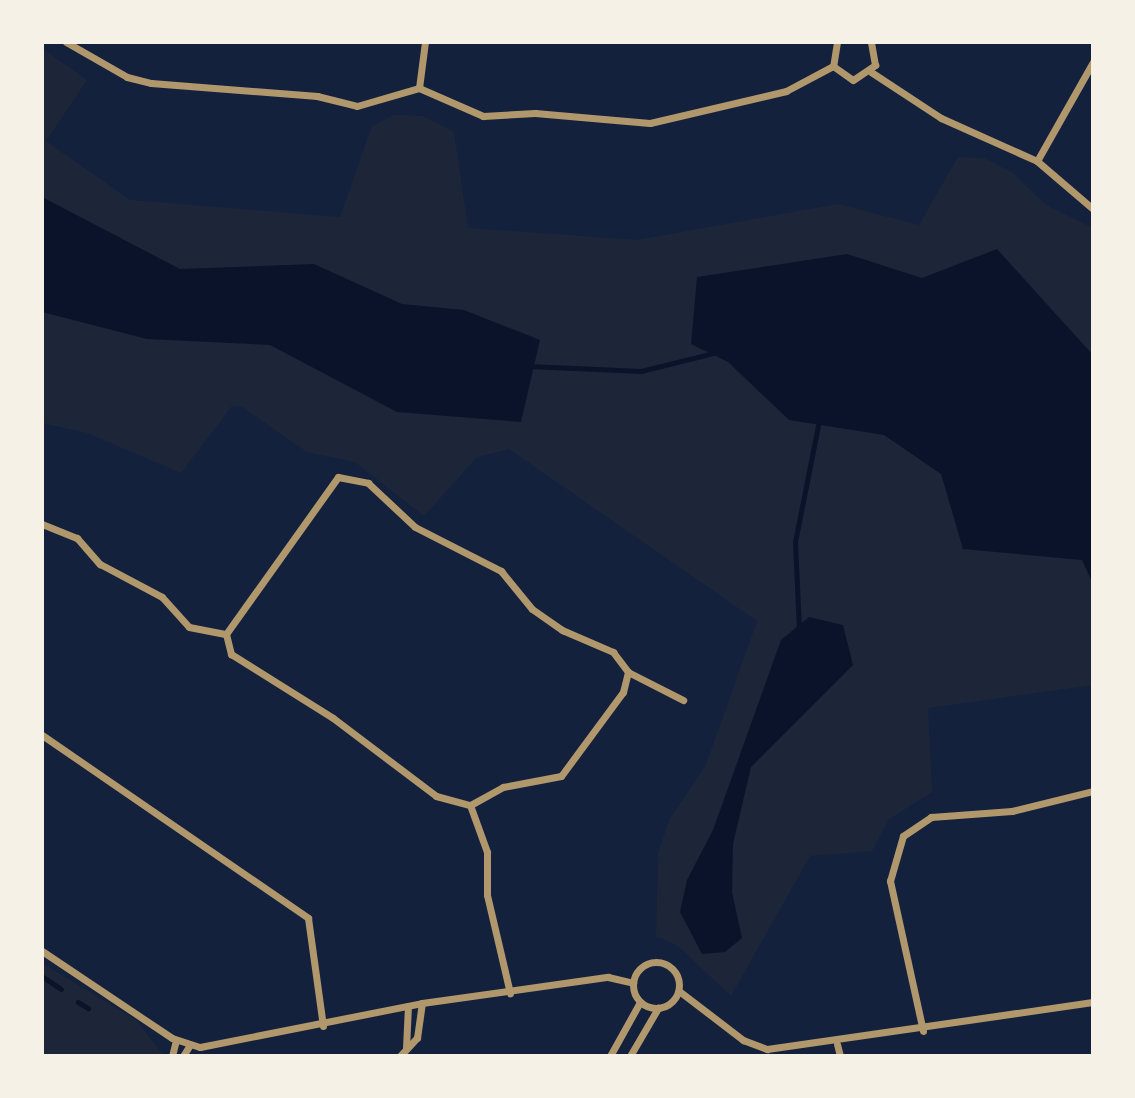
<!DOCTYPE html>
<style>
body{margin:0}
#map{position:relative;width:1135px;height:1098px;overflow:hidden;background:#14213d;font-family:Signika,sans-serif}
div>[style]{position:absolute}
.green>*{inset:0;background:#1d2539}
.water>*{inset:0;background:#0b132b}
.stream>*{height:4.5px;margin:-2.25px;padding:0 2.25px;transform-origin:2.25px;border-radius:2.25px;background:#0b132b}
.minor>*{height:7px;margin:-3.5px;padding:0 3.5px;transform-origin:3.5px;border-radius:3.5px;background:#b1986c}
.minor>.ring{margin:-3.5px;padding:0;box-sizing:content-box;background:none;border:7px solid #b1986c;border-radius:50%}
span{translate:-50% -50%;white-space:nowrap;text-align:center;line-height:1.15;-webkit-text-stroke:5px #f6f1e7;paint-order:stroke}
.frame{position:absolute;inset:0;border:44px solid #f6f1e7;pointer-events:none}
</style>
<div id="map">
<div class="green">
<div style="clip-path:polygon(42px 48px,87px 80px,46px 141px,130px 200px,340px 217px,372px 126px,394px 115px,423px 116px,454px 132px,468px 228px,637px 240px,838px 204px,919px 225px,958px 157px,984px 158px,1013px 173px,1046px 205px,1093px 228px,1093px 685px,928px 708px,932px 792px,888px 820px,872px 851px,810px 856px,731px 996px,678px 946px,656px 936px,658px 854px,669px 820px,706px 765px,757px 621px,509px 449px,477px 457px,424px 516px,355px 462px,307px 452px,242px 407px,232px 406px,181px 473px,87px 433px,42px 423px)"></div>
<div style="clip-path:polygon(42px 963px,136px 1020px,164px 1056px,42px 1056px)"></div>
</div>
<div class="water">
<div style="clip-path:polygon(42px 197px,180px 269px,314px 264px,402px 304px,464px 310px,540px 340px,521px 422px,397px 412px,270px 345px,147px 339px,42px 312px)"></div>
<div style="clip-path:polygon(997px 249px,1093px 355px,1093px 584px,1082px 560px,963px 549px,941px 474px,884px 435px,789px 420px,728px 362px,691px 344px,697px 277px,847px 254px,922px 278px)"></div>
<div style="clip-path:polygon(809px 617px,843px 625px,853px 665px,751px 767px,733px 844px,732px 892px,742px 938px,725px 952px,702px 954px,680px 912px,687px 880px,713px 830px,781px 640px)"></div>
</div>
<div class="stream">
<div style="left:529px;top:366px;width:112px;rotate:2.6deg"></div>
<div style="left:641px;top:371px;width:75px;rotate:-13.9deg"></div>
<div style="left:799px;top:630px;width:88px;rotate:-92.6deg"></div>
<div style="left:795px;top:542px;width:123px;rotate:-78.8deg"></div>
<div style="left:42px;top:976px;width:23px;rotate:34deg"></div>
<div style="left:78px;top:1002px;width:12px;rotate:31deg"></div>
</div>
<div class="minor">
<div style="left:66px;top:42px;width:70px;rotate:29.8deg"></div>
<div style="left:127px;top:77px;width:25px;rotate:14deg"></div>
<div style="left:151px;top:83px;width:167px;rotate:4.5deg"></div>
<div style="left:317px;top:96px;width:41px;rotate:14deg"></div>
<div style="left:357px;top:106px;width:65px;rotate:-16.2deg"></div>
<div style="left:419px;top:88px;width:70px;rotate:23.6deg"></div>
<div style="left:483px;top:116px;width:52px;rotate:-3.3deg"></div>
<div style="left:535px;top:113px;width:115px;rotate:5deg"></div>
<div style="left:650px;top:123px;width:140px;rotate:-13.2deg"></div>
<div style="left:786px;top:91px;width:53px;rotate:-28deg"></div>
<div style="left:837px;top:42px;width:24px;rotate:99deg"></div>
<div style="left:833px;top:66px;width:24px;rotate:35deg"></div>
<div style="left:853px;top:80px;width:27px;rotate:-34deg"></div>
<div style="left:875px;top:65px;width:23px;rotate:-100deg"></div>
<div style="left:871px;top:72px;width:84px;rotate:33.3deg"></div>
<div style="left:941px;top:118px;width:105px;rotate:24.1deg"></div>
<div style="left:1037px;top:161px;width:74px;rotate:40.6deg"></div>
<div style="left:419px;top:88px;width:46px;rotate:-82.6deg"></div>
<div style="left:1037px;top:161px;width:114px;rotate:-60.5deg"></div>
<div style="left:42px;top:524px;width:38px;rotate:22deg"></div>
<div style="left:77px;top:538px;width:35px;rotate:49deg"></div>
<div style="left:100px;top:564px;width:70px;rotate:28deg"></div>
<div style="left:162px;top:597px;width:40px;rotate:48deg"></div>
<div style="left:189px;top:627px;width:38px;rotate:11deg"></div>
<div style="left:226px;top:634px;width:193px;rotate:-54.5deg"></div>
<div style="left:338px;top:477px;width:31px;rotate:11deg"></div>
<div style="left:368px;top:483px;width:64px;rotate:43.1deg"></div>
<div style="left:415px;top:527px;width:97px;rotate:27.1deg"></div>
<div style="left:501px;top:571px;width:49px;rotate:50.8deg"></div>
<div style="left:532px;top:609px;width:37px;rotate:35deg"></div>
<div style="left:562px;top:630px;width:56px;rotate:23.3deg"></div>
<div style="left:613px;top:652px;width:25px;rotate:53deg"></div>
<div style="left:628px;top:672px;width:21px;rotate:104deg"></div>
<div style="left:623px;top:692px;width:104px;rotate:126.4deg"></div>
<div style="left:561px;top:776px;width:59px;rotate:169.3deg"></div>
<div style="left:503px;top:787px;width:38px;rotate:151deg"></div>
<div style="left:226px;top:634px;width:21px;rotate:76deg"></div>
<div style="left:231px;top:654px;width:120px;rotate:32.1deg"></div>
<div style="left:333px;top:718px;width:129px;rotate:37.1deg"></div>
<div style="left:436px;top:796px;width:35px;rotate:15deg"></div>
<div style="left:628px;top:672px;width:62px;rotate:27deg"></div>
<div style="left:42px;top:735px;width:323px;rotate:34.5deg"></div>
<div style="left:308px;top:918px;width:109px;rotate:82.1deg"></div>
<div style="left:470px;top:805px;width:50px;rotate:70.1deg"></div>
<div style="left:487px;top:852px;width:43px;rotate:90deg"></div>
<div style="left:487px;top:895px;width:101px;rotate:76.8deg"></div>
<div style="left:42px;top:951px;width:156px;rotate:33.8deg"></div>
<div style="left:172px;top:1038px;width:29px;rotate:18deg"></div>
<div style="left:200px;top:1047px;width:226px;rotate:-11.2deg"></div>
<div style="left:422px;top:1003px;width:188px;rotate:-8deg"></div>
<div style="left:608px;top:977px;width:26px;rotate:13deg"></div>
<div class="ring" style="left:633px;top:962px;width:39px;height:39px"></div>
<div style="left:679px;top:991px;width:81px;rotate:37.4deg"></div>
<div style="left:743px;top:1040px;width:26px;rotate:21deg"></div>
<div style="left:767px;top:1049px;width:329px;rotate:-8.2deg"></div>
<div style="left:923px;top:1031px;width:154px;rotate:-102.4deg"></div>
<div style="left:890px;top:881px;width:47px;rotate:-73.9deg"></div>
<div style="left:903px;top:836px;width:34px;rotate:-34deg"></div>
<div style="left:931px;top:817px;width:81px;rotate:-4.2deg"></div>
<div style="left:1012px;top:811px;width:83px;rotate:-13.9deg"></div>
<div style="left:837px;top:1044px;width:12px;rotate:76deg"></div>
<div style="left:406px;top:1048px;width:42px;rotate:-87.3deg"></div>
<div style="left:172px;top:1056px;width:16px;rotate:-76deg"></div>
<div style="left:183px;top:1056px;width:13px;rotate:-58deg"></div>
<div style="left:400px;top:1056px;width:25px;rotate:-47deg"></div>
<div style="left:417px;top:1038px;width:35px;rotate:-82deg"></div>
<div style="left:610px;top:1056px;width:62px;rotate:-60.9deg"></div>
<div style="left:630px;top:1056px;width:56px;rotate:-59.7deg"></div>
</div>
<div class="frame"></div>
</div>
